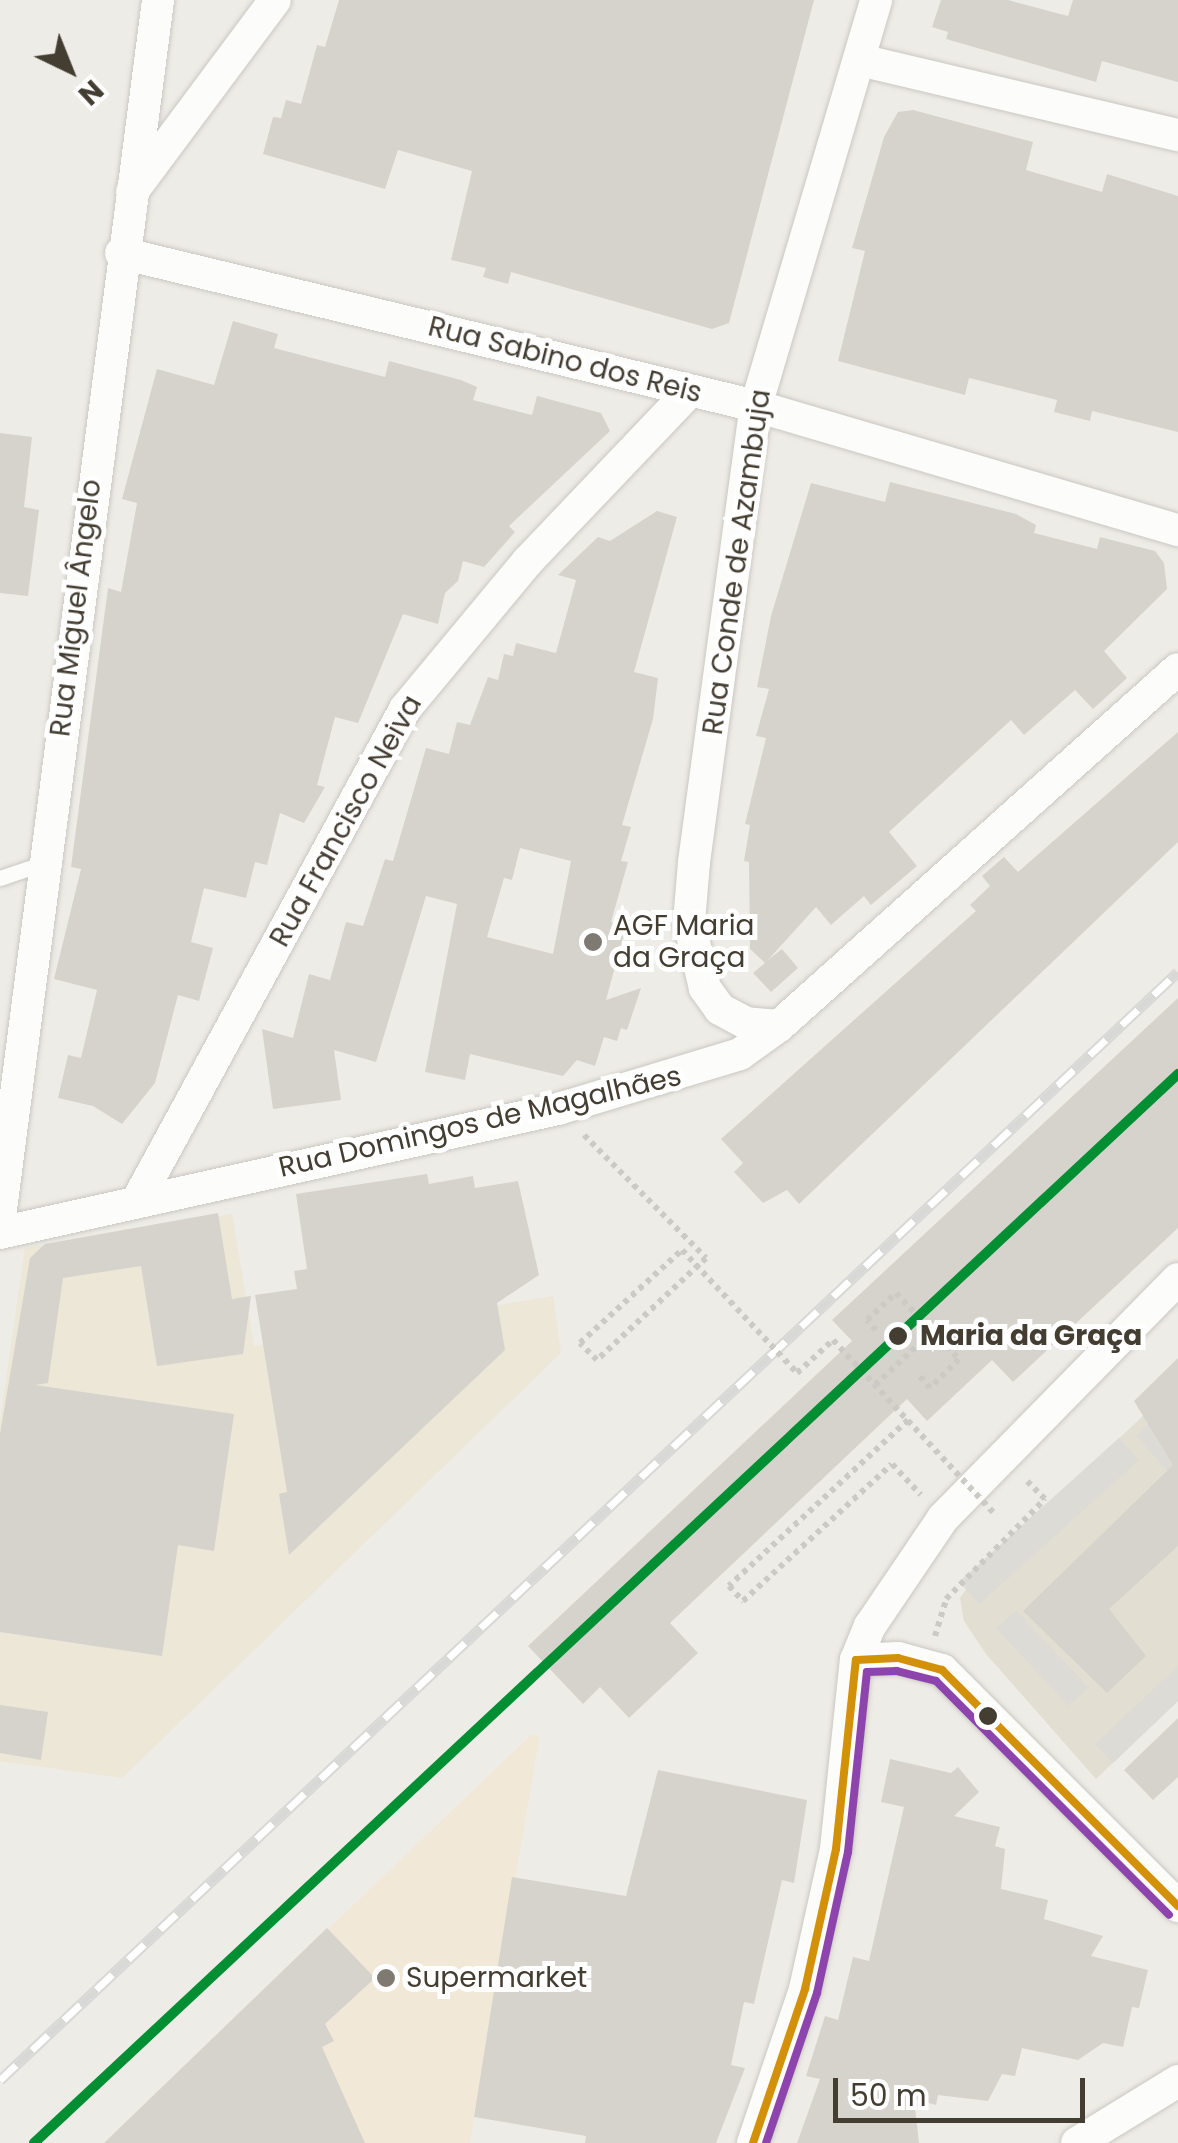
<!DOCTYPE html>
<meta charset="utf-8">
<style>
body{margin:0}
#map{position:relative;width:1178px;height:2143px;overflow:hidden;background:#eeece6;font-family:Poppins,sans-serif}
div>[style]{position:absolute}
.residential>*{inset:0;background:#e3ded2}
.commercial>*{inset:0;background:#f2e8d7}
.education>*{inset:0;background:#ece7d7}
.parking>*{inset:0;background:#dddbd6;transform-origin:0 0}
.building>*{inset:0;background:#d6d3cd}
.path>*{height:6px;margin-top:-3px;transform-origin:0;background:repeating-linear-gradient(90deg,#cccac5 0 5px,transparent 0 10px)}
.roads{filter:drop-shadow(0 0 2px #cac8c2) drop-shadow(0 0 2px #cac8c2)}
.lane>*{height:15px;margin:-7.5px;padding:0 7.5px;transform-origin:7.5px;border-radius:7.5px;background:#fcfcfb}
.street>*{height:32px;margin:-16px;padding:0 16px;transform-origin:16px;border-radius:16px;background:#fcfcfb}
.rail>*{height:11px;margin-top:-5.5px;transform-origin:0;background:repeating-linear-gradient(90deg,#fff 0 22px,#d8d8d7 0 44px);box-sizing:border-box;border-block:2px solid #d8d8d7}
.path-bridge>*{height:6px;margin-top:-3px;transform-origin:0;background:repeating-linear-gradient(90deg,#cccac5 0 5px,transparent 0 10px)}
.bus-1>*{height:8px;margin:-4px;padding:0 4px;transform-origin:4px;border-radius:4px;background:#d3910a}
.bus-2>*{height:8px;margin:-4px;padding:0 4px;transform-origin:4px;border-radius:4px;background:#8e44ad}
.metro-1>*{height:10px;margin:-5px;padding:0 5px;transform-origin:5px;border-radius:5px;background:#028f34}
.dots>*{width:28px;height:28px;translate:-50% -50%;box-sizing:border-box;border:5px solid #fff;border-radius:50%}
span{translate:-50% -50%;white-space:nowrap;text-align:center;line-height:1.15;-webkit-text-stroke:10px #fff;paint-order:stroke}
.street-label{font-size:28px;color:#433d32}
.poi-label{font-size:28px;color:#433d32}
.left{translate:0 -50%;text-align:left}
.stop-label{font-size:28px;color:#433d32;font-weight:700}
.north{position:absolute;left:20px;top:20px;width:100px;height:100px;-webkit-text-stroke:8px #fff;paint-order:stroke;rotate:137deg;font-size:28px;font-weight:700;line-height:40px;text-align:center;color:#433d32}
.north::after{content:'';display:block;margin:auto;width:35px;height:45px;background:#433d32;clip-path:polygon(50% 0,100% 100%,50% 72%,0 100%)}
.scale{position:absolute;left:833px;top:2078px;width:252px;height:45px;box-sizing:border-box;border:5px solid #433d32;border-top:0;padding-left:12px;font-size:30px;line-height:35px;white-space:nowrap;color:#433d32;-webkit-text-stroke:8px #fff;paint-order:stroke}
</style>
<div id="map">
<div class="residential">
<div style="clip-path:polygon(1145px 1414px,1178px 1450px,1178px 1701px,1096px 1779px,986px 1654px,964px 1621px,960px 1598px,979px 1571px)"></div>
</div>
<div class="commercial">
<div style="clip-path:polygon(531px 1735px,540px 1735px,470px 2143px,104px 2143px)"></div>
</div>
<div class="education">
<div style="clip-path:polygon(232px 1214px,254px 1346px,553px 1296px,561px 1353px,122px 1778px,0 1761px,0 1421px,25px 1248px)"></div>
</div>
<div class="parking">
<div style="clip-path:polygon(1152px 1421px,1178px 1449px,1178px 1483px,1136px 1436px)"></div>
<div style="left:1119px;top:1438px;width:30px;height:215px;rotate:48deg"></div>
<div style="left:1016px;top:1610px;width:106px;height:27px;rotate:47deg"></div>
<div style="clip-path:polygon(1178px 1666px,1178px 1701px,1113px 1763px,1095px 1744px)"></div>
</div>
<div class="building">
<div style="clip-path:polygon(339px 0,814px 0,729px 323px,712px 329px,511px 272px,508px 284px,483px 277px,486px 268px,451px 260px,472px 171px,398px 150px,385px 189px,263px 154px,273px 117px,281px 118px,286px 100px,301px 104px,317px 45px,325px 47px)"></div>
<div style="clip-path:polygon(941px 0,1008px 0,1068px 16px,1073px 0,1178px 0,1178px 82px,1102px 61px,1096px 82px,946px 39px,948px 32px,932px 27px)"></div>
<div style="clip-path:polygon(913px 110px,1033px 142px,1026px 170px,1102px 192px,1107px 174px,1178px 196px,1178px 432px,1092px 411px,1090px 421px,1054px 412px,1057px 400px,969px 378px,965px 395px,838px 361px,865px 251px,852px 248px,884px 137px,898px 112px)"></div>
<div style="clip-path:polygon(233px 321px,278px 334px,274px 348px,385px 377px,389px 361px,461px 380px,477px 387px,473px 400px,532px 415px,537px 396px,601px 413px,610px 431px,509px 526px,515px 532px,484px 567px,463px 561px,458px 581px,445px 593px,438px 624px,403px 614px,358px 723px,335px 717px,317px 785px,325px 787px,304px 823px,280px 813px,267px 865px,255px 862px,246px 898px,204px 888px,191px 942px,213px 948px,199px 1001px,178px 995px,155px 1083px,122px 1124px,93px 1106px,58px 1098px,68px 1055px,81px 1058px,97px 990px,54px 979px,81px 869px,71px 867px,108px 588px,121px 592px,137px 503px,122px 499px,157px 369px,214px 385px)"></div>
<div style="clip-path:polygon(0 433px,32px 437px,24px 507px,39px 510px,28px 596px,0 593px)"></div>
<div style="clip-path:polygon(890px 482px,1016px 514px,1036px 525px,1034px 533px,1097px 549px,1100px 537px,1155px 551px,1164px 563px,1167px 589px,1104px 651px,1127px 678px,1093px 709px,1075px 690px,1024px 735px,1011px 720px,889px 832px,917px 866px,871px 905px,864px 896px,831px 925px,816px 907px,768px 960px,782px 949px,798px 968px,771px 992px,753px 973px,765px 963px,750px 949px,749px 862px,744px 861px,750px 825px,745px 824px,766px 738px,756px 736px,769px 689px,757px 687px,771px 616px,811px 483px,885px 502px)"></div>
<div style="clip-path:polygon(evenodd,657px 511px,677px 517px,634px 672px,658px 678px,653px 719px,622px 825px,631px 827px,621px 861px,628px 862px,611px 922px,626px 926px,606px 1000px,641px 988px,627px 1030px,621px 1028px,617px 1041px,604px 1037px,595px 1066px,577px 1060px,563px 1076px,470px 1054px,465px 1080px,425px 1072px,457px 904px,426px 896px,376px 1062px,334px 1050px,341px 1100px,273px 1109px,262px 1029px,293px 1038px,309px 974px,330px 980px,346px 922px,363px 926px,385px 859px,393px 861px,426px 748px,449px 754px,457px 722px,470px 725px,488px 677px,498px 680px,504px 654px,513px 656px,516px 643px,556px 653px,576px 580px,558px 575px,598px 537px,610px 541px,657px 511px,520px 848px,571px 861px,553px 954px,487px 937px,504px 878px,512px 880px,520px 848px)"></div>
<div style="clip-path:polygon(1178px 732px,1178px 842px,799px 1204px,787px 1190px,763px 1203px,734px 1172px,743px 1163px,721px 1139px,976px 911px,970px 905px,990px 886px,982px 876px,1004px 857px,1018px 872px)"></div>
<div style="clip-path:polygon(1178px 998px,1178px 1228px,1013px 1382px,992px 1360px,927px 1421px,907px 1399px,670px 1623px,698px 1653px,629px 1718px,600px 1687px,583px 1704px,528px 1646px,852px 1341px,832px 1320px)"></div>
<div style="clip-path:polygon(427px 1174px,429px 1184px,473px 1176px,475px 1188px,518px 1181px,539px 1275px,497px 1303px,505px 1350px,289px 1555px,279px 1494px,287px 1492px,255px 1295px,297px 1289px,294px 1271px,307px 1269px,296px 1194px)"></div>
<div style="clip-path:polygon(218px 1213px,232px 1299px,251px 1296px,243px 1354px,157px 1366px,141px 1266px,63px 1278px,48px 1383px,35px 1385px,234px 1414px,214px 1551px,178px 1545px,162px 1656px,0 1632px,0 1434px,30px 1258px,45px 1244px)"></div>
<div style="clip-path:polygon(1178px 1358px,1178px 1546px,1109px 1609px,1146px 1656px,1107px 1693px,1023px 1611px,1173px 1465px,1134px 1401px)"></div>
<div style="clip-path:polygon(0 1705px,48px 1712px,41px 1760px,0 1753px)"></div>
<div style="clip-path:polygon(1178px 1718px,1178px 1777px,1153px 1800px,1124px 1770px)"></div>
<div style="clip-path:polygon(890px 1759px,951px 1773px,958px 1767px,979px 1792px,954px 1816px,1000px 1827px,995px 1846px,1005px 1849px,1001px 1889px,1048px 1900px,1044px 1919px,1103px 1936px,1091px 1956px,1148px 1970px,1139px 2008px,1132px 2007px,1123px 2047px,1103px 2043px,1078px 2060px,1022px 2048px,1015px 2076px,1002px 2074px,988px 2101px,938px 2095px,936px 2105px,914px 2099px,919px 2143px,797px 2143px,820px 2079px,806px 2076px,825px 2016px,838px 2020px,853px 1957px,869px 1961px,904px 1807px,881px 1802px)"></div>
<div style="clip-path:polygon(658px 1770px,807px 1800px,794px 1883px,782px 1880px,754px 2004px,744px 2002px,731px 2065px,745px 2068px,716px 2143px,585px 2143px,586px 2136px,474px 2117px,512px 1877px,626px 1896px)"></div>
<div style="clip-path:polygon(327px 1928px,375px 1978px,325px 2024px,334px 2041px,322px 2047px,365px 2143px,104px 2143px)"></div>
</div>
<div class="path">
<div style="left:584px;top:1135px;width:173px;rotate:45.2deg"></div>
<div style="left:706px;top:1258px;width:149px;rotate:136.9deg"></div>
<div style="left:597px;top:1360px;width:24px;rotate:-135deg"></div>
<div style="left:580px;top:1343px;width:138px;rotate:-42.4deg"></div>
<div style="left:876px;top:1330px;width:13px;rotate:-132deg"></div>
<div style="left:867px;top:1320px;width:40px;rotate:-43deg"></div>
<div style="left:896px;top:1293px;width:53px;rotate:47.3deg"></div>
<div style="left:797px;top:1373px;width:49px;rotate:-42.5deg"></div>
<div style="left:875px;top:1385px;width:78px;rotate:-42.9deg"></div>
<div style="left:932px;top:1332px;width:38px;rotate:45deg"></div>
<div style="left:959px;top:1359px;width:41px;rotate:135deg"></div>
<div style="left:930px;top:1388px;width:16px;rotate:-130deg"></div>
<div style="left:908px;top:1420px;width:244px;rotate:137.2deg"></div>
<div style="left:729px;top:1586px;width:21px;rotate:47deg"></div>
<div style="left:743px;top:1601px;width:202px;rotate:-42.6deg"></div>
<div style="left:892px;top:1464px;width:42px;rotate:46.9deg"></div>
<div style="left:935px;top:1636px;width:39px;rotate:-73deg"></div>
<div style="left:946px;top:1599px;width:141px;rotate:-45.3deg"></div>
<div style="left:1045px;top:1499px;width:25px;rotate:-135deg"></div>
</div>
<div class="roads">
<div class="lane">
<div style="left:0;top:878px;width:46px;rotate:-18.8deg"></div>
</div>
<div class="street">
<div style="left:860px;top:60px;width:327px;rotate:13.3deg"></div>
<div style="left:132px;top:192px;width:239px;rotate:-53.3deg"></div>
<div style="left:121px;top:253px;width:653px;rotate:13.55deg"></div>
<div style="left:756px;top:406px;width:440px;rotate:16.4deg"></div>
<div style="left:779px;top:1026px;width:33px;rotate:-175deg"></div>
<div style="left:746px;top:1023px;width:30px;rotate:-152deg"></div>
<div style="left:720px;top:1009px;width:26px;rotate:-126deg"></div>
<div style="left:705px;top:988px;width:68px;rotate:-103.6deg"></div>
<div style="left:689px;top:922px;width:60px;rotate:-85.2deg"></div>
<div style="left:694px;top:862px;width:460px;rotate:-82.3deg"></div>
<div style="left:756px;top:406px;width:423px;rotate:-73.5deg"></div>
<div style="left:137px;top:1201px;width:560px;rotate:-61.42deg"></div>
<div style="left:405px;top:709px;width:192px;rotate:-50.3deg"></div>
<div style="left:528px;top:561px;width:235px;rotate:-46.4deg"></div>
<div style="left:0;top:1217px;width:1227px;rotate:-82.6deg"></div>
<div style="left:0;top:1233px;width:572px;rotate:-12.53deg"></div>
<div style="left:558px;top:1109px;width:190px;rotate:-16.8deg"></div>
<div style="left:740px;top:1054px;width:48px;rotate:-35.7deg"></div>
<div style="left:779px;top:1026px;width:535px;rotate:-41.82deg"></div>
<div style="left:856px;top:1660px;width:42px;rotate:-2.7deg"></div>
<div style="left:898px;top:1658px;width:46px;rotate:15.3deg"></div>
<div style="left:942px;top:1670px;width:334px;rotate:45deg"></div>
<div style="left:753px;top:2143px;width:163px;rotate:-71.3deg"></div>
<div style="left:805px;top:1989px;width:143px;rotate:-77.5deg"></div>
<div style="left:836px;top:1849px;width:190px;rotate:-84deg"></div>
<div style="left:856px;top:1660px;width:37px;rotate:-68deg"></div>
<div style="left:870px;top:1626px;width:130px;rotate:-55.9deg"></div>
<div style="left:943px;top:1518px;width:335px;rotate:-45.5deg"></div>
<div style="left:1077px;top:2143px;width:119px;rotate:-31.5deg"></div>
</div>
</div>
<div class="rail">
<div style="left:0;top:2080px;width:1617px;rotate:-43.25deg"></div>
</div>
<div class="path-bridge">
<div style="left:682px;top:1250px;width:168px;rotate:46.9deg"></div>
<div style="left:833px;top:1340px;width:235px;rotate:47.1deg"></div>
</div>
<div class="bus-1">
<div style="left:753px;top:2143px;width:163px;rotate:-71.3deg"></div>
<div style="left:805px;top:1989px;width:143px;rotate:-77.5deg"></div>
<div style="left:836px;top:1849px;width:190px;rotate:-84deg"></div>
<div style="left:856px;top:1660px;width:42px;rotate:-2.7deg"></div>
<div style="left:898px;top:1658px;width:46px;rotate:15.3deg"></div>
<div style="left:942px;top:1670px;width:334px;rotate:45deg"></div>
</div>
<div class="bus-2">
<div style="left:766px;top:2143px;width:158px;rotate:-71.2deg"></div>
<div style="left:817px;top:1993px;width:144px;rotate:-77.6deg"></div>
<div style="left:848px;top:1852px;width:181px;rotate:-84deg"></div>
<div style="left:867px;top:1672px;width:30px;rotate:-2deg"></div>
<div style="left:897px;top:1671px;width:40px;rotate:14.4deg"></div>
<div style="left:936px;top:1681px;width:330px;rotate:45.1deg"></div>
</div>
<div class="metro-1">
<div style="left:34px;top:2143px;width:1566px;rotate:-43.06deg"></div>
</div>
<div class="dots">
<div style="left:593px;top:942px;background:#7f7a71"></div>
<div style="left:898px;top:1336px;background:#433d32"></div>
<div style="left:988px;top:1716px;background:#433d32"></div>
<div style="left:386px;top:1978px;background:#7f7a71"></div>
</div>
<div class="street-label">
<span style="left:565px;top:360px;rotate:14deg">Rua Sabino dos Reis</span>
<span style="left:737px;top:562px;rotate:-82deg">Rua Conde de Azambuja</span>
<span style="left:76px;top:608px;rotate:-83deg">Rua Miguel Ângelo</span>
<span style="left:346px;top:821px;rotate:-61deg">Rua Francisco Neiva</span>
<span style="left:480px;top:1122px;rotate:-13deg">Rua Domingos de Magalhães</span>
</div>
<div class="poi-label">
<span class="left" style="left:613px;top:942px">AGF Maria<br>da Graça</span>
<span class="left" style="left:406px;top:1978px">Supermarket</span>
</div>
<div class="stop-label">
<span class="left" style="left:920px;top:1336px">Maria da Graça</span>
</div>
<div class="north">N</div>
<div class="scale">50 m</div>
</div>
